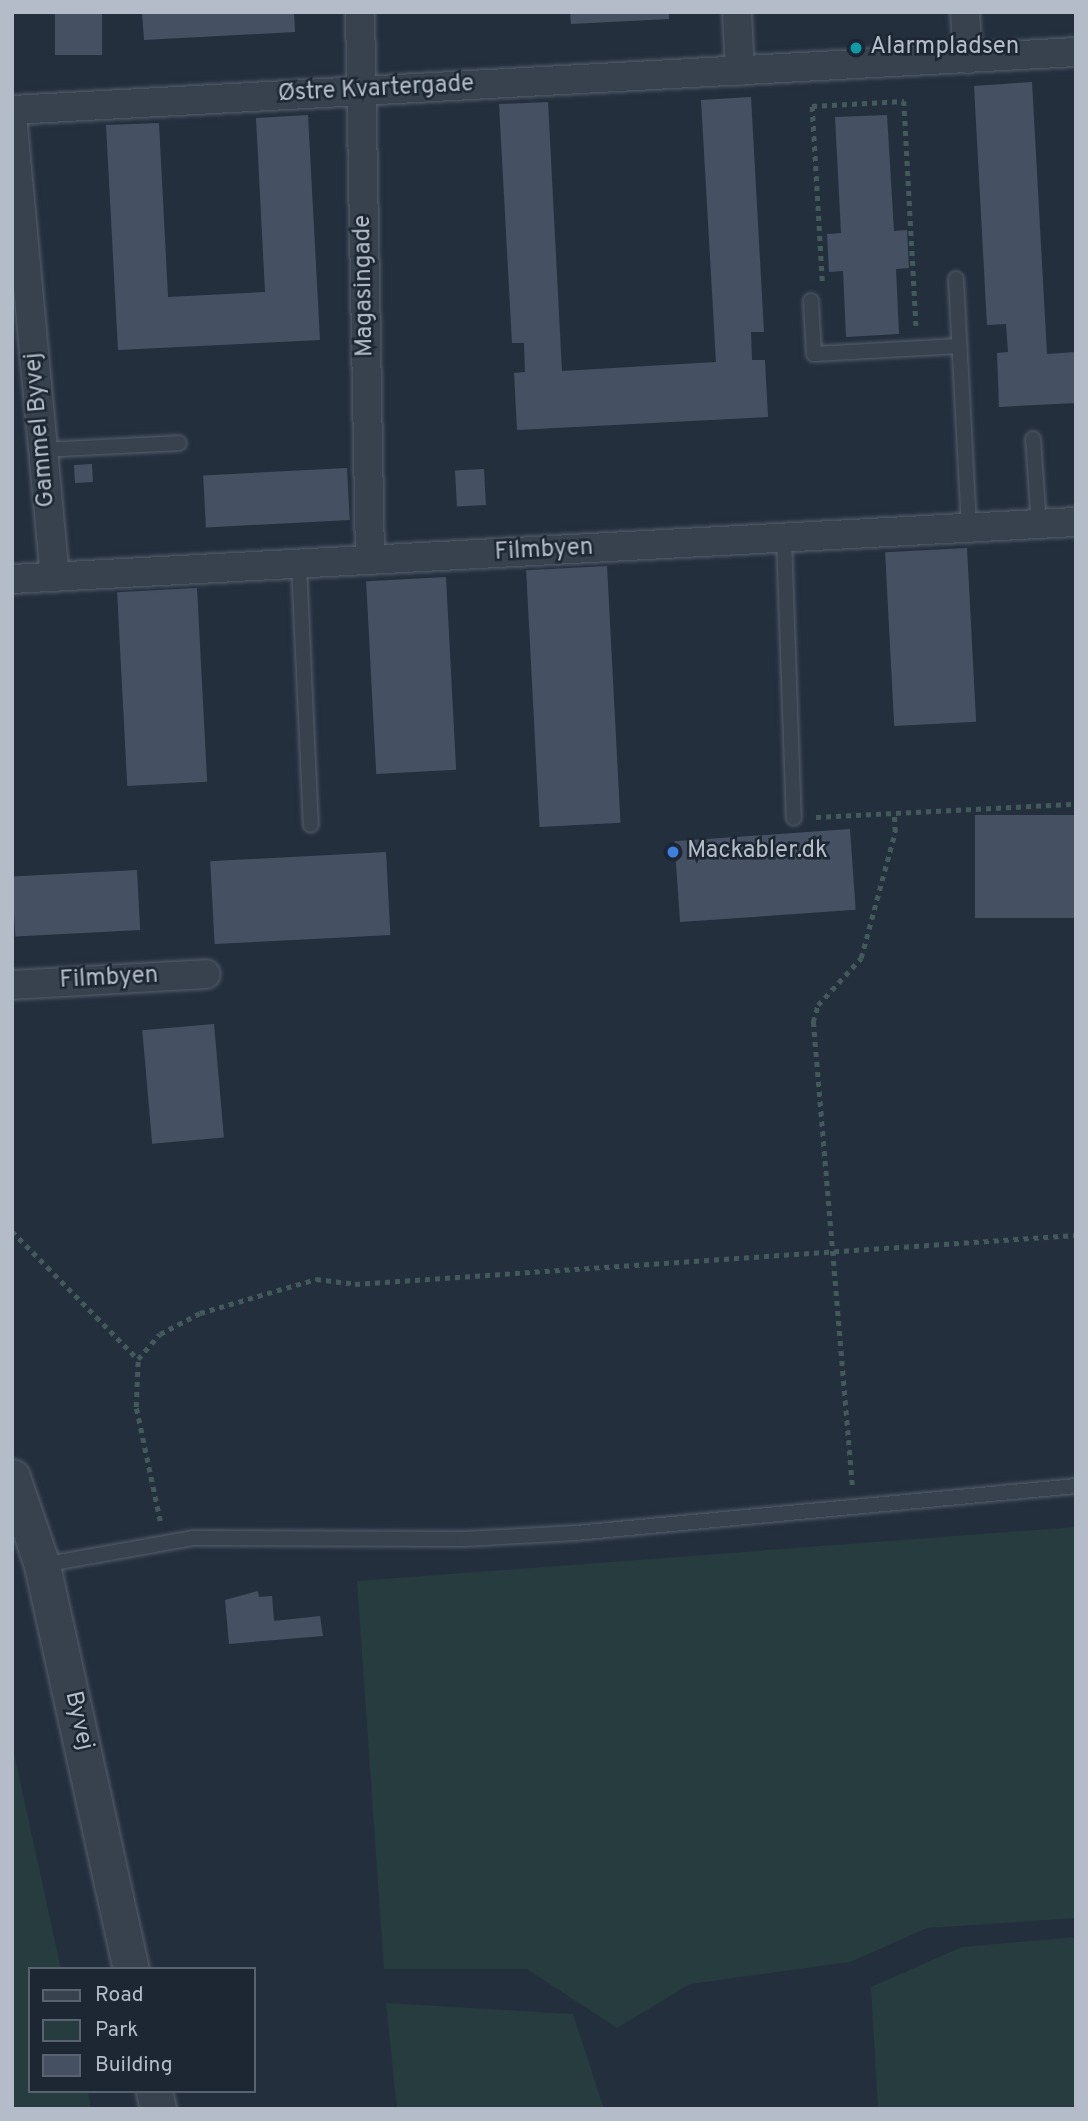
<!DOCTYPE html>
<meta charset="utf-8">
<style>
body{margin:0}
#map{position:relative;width:1088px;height:2121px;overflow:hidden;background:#242f3e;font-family:Overpass,sans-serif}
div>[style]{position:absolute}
.green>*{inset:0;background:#263c3f}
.building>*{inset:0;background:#455162;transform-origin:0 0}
.path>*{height:4.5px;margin-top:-2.25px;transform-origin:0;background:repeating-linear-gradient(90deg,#44595c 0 5px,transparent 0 10px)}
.roads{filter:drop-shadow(0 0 2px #565f6c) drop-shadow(0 0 2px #565f6c)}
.service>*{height:14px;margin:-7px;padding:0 7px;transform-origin:7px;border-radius:7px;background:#38414e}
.minor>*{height:28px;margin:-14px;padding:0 14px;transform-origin:14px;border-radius:14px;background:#38414e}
.tertiary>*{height:35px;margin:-17.5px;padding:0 17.5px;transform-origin:17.5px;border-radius:17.5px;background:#38414e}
.dots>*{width:19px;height:19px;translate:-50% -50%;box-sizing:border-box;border:4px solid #1d2633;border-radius:50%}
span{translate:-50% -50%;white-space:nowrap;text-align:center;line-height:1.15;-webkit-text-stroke:5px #1d2633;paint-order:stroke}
.poi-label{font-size:24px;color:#b4bcc9}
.left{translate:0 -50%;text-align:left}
.street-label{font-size:24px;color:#b4bcc9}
.frame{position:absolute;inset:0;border:14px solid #b4bcc9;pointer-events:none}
.legend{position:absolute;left:28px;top:1967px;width:228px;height:126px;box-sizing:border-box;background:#1d2633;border:2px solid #59626f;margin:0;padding:9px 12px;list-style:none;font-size:21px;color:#b4bcc9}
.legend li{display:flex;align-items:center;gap:14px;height:35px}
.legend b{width:35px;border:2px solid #59626f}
</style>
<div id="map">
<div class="green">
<div style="clip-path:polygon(1076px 1527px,1076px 1918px,927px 1928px,850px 1962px,690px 1984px,617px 2028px,527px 1969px,384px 1969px,357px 1581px)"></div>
<div style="clip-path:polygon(12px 1744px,61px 1969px,30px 1969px,30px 2091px,88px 2091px,91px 2109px,12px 2109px)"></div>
<div style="clip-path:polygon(1076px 1937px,1076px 2109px,878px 2109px,871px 1987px,962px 1947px)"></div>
<div style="clip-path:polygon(386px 2003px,573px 2014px,604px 2109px,397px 2109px)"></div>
</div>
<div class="building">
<div style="left:55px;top:12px;width:47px;height:43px"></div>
<div style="clip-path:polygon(142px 12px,294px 12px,295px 32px,144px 40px)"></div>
<div style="clip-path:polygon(570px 12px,669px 12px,669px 19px,571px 24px)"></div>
<div style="clip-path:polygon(1032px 82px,1047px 354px,1076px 352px,1076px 403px,999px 407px,997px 353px,1008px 352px,1006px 324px,987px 325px,974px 86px)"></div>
<div style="clip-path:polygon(751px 97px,764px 332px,751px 332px,752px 360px,765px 360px,768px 417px,517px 430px,514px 373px,525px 372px,524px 343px,512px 343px,499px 104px,548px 102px,562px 371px,716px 362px,701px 100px)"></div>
<div style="clip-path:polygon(308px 115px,320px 340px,118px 350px,106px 125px,159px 123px,168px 297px,265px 292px,256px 118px)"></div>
<div style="clip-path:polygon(887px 115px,894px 231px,907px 230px,909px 268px,896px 269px,899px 334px,846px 337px,843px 271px,829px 272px,827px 234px,841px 233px,835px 117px)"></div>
<div style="left:92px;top:464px;width:18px;height:18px;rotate:87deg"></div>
<div style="left:347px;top:468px;width:52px;height:144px;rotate:87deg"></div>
<div style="left:484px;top:469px;width:36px;height:29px;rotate:87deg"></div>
<div style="left:967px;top:548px;width:174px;height:82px;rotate:87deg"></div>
<div style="left:607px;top:566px;width:257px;height:81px;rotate:87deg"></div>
<div style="left:446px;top:577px;width:193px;height:80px;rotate:87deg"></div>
<div style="left:197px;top:588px;width:194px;height:80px;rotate:87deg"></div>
<div style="left:1076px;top:815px;width:103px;height:101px;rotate:90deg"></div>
<div style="left:850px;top:829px;width:81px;height:176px;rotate:86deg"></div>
<div style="left:386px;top:852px;width:83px;height:176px;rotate:87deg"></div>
<div style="left:137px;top:870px;width:60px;height:125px;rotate:87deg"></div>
<div style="left:214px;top:1024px;width:114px;height:72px;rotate:85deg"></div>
<div style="clip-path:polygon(258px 1591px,259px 1597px,272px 1596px,274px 1621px,320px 1616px,323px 1636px,229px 1644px,225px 1600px)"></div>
</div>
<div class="path">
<div style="left:822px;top:281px;width:175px;rotate:-93.3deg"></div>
<div style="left:812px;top:106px;width:92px;rotate:-3.1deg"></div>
<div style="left:904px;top:101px;width:225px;rotate:86.9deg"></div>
<div style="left:816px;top:817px;width:260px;rotate:-2.9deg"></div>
<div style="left:12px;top:1231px;width:180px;rotate:45.5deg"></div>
<div style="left:852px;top:1485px;width:465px;rotate:-94.8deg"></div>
<div style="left:813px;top:1022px;width:18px;rotate:-74deg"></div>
<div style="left:818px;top:1005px;width:64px;rotate:-47.5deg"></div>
<div style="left:861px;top:958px;width:131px;rotate:-74.9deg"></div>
<div style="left:895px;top:832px;width:19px;rotate:-93deg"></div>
<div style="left:160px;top:1521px;width:116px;rotate:-101.9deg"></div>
<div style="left:136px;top:1407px;width:48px;rotate:-87.6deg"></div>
<div style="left:138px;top:1359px;width:33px;rotate:-49deg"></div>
<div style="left:160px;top:1334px;width:45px;rotate:-27.7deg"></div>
<div style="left:200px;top:1313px;width:121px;rotate:-16.3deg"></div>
<div style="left:316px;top:1279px;width:39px;rotate:7deg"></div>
<div style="left:355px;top:1284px;width:723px;rotate:-3.89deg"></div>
</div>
<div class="roads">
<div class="service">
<div style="left:956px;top:279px;width:249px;rotate:87deg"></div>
<div style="left:811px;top:301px;width:53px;rotate:86.8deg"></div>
<div style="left:814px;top:354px;width:145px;rotate:-3.2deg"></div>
<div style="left:1033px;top:439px;width:85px;rotate:86deg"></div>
<div style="left:43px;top:450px;width:136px;rotate:-2.9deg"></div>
<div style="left:784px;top:538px;width:280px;rotate:88deg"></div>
<div style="left:299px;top:564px;width:261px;rotate:87.4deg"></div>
<div style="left:42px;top:1565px;width:153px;rotate:-10.1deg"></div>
<div style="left:193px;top:1538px;width:270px;rotate:0.2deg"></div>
<div style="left:463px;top:1539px;width:113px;rotate:-3deg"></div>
<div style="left:576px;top:1533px;width:502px;rotate:-5.37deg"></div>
</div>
<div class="minor">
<div style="left:360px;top:12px;width:548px;rotate:88.95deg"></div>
<div style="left:737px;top:12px;width:59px;rotate:87.1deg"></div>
<div style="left:965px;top:12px;width:47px;rotate:86.3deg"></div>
<div style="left:12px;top:110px;width:1066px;rotate:-3.12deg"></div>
<div style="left:12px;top:115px;width:464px;rotate:84.7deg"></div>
<div style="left:12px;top:579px;width:1066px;rotate:-3.07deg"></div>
<div style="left:12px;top:985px;width:194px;rotate:-3.2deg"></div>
</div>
<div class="tertiary">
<div style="left:12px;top:1477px;width:93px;rotate:71.2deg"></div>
<div style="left:42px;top:1565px;width:414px;rotate:77.6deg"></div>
<div style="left:154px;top:2091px;width:18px;rotate:77deg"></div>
</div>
</div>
<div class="dots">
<div style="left:856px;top:48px;background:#0f9aa8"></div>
<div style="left:673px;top:852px;background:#3f7fe0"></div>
</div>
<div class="poi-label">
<span class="left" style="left:870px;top:48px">Alarmpladsen</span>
<span class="left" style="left:687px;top:852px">Mackabler.dk</span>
</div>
<div class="street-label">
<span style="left:376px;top:90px;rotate:-3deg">Østre Kvartergade</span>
<span style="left:365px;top:286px;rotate:-91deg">Magasingade</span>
<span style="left:41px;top:430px;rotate:-95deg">Gammel Byvej</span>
<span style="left:544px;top:551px;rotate:-3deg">Filmbyen</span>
<span style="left:109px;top:979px;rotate:-3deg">Filmbyen</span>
<span style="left:78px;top:1721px;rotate:77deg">Byvej</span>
</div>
<div class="frame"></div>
<ul class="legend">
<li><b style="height:9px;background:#38414e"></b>Road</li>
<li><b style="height:19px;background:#263c3f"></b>Park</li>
<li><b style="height:19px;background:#455162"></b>Building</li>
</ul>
</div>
